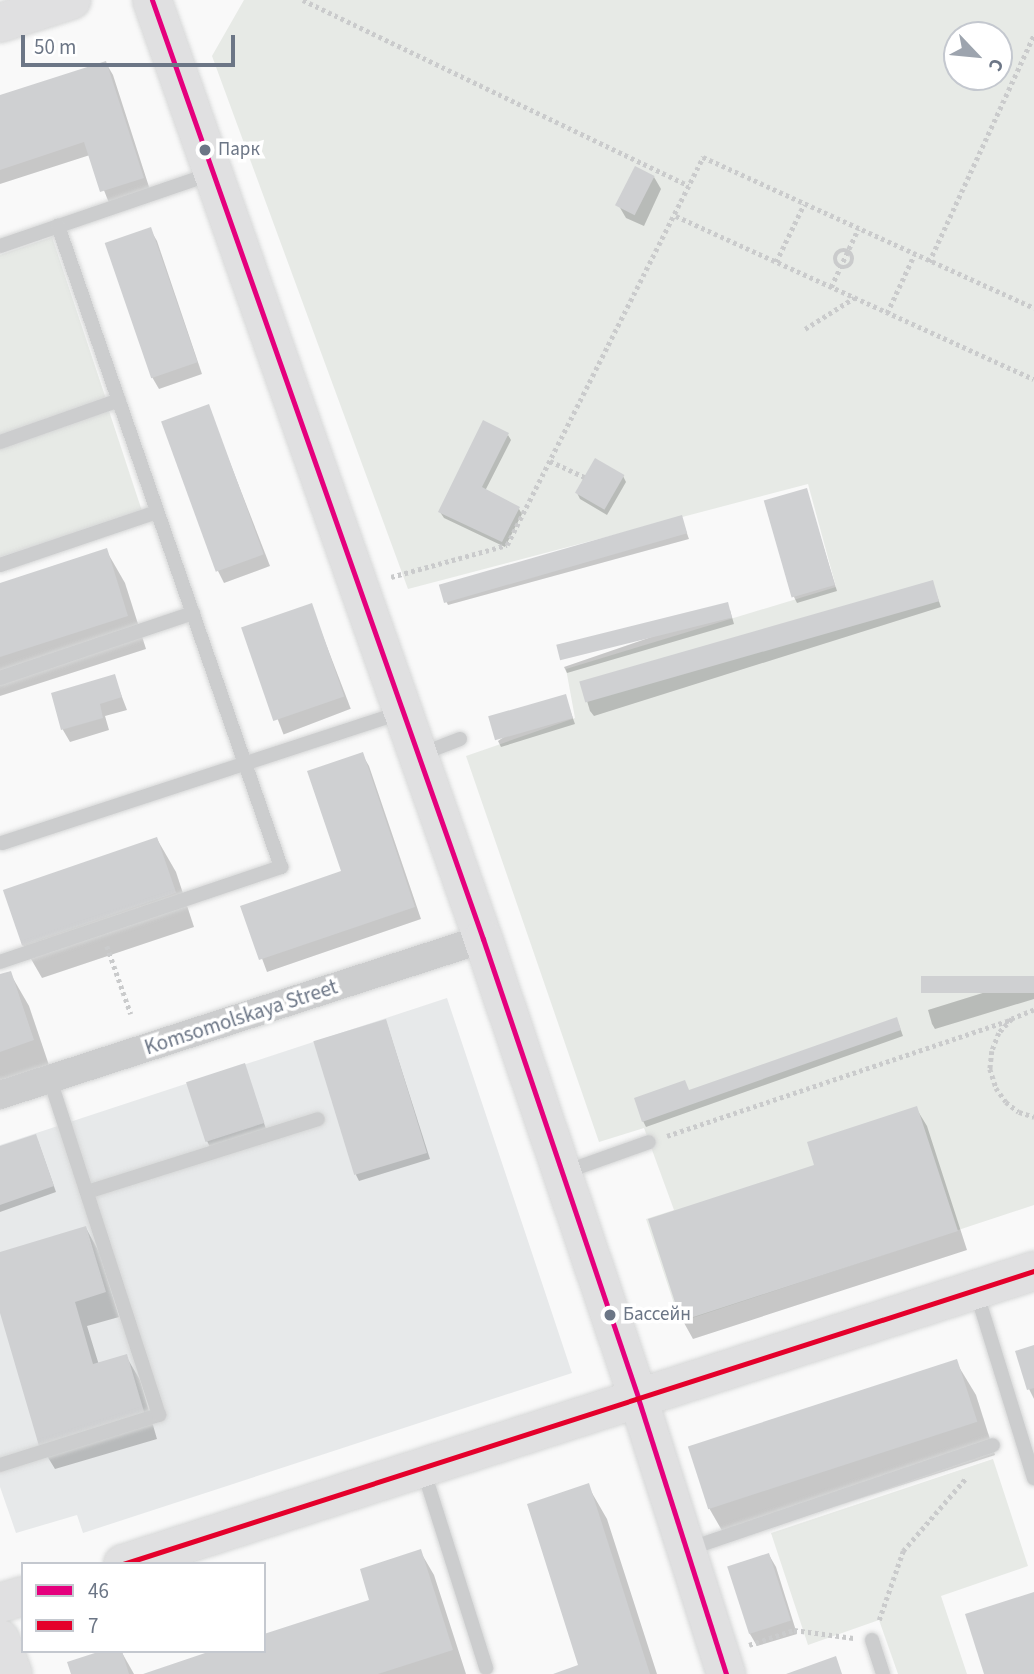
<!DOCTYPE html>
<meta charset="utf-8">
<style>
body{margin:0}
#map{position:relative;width:1034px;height:1674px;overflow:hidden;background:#f9f9f9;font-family:"Source Sans 3",sans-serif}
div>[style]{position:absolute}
.built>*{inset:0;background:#e7e9ea}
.green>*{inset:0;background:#e7eae6}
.shadow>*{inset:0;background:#0003;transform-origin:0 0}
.building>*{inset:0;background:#cfd0d2;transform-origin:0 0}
.path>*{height:4.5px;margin-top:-2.25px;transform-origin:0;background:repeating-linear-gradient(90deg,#cacbcc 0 3.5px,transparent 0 7px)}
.path>.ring{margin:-2.25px;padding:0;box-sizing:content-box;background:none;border:4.5px solid #cacbcc;border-radius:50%}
.roads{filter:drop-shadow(0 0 2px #d6d7d7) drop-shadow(0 0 2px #d6d7d7)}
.lane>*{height:14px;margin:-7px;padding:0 7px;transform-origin:7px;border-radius:7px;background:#cccdce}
.street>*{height:28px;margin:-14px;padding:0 14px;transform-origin:14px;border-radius:14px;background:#cccdce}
.secondary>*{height:38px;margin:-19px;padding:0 19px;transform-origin:19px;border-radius:19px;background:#e0e0e1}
.bus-1>*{height:5px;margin:-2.5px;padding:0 2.5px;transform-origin:2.5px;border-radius:2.5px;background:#e5007d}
.bus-2>*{height:5px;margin:-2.5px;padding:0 2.5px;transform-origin:2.5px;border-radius:2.5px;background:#e4002b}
.dots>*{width:19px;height:19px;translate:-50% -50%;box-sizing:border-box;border:4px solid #fff;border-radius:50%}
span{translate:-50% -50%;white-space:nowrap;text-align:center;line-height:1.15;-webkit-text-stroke:7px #fff;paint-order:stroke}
.bus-label{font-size:19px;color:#6c7686}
.left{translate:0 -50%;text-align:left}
.street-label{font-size:21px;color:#6c7686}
.legend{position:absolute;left:21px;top:1562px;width:245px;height:91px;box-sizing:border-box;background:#fff;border:2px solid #c4c8cf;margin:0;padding:9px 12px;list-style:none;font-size:21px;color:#6c7686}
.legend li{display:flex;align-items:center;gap:14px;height:35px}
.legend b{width:35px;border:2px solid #c4c8cf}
.north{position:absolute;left:943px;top:21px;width:70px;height:70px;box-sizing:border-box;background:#fff;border:2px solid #c4c8cf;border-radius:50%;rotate:116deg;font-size:19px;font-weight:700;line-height:28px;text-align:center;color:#6c7686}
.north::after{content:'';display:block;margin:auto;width:24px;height:32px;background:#9da4ae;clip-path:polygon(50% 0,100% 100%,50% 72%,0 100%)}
.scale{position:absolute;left:21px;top:35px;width:214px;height:32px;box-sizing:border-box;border:4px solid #6c7686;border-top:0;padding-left:9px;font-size:21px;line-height:24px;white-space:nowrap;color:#6c7686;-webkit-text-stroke:5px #fff;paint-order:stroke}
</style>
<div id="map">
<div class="built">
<div style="clip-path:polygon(447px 998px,572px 1373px,83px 1533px,77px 1515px,16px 1533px,0 1487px,0 1145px)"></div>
</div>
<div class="green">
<div style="clip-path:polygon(evenodd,244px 0,1034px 0,1034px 1205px,680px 1322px,646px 1219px,674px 1210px,644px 1128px,599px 1142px,466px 756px,575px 718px,566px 669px,836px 587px,808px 484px,408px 589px,212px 56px,244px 0,957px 35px,999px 35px,999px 77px,957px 77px,957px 35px)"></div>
<div style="clip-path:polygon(52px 237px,106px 399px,0 435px,0 255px)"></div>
<div style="clip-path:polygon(109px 411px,142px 511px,0 557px,0 448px)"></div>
<div style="clip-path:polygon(993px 1459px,1028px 1566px,941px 1596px,967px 1674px,898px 1674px,879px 1620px,808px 1645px,771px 1533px)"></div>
</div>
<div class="shadow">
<div style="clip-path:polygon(106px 63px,113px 75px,150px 190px,109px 203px,90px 155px,0 184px,0 97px)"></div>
<div style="clip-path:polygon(654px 177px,661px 189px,644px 226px,626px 218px,619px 206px)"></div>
<div style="clip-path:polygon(150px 229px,157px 241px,202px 374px,159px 389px,152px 377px)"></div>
<div style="clip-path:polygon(208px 406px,270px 566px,224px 583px,218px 571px)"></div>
<div style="clip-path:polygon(508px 435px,511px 440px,485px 491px,519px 509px,522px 514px,505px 547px,444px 518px,440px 512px)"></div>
<div style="clip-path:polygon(623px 476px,626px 482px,607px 515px,580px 499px,577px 493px)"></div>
<div style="clip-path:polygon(806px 490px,837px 591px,797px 603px,794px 597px)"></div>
<div style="clip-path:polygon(681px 517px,689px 539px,448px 605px,445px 599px)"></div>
<div style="clip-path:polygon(106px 550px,125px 583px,146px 649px,0 696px,0 585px)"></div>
<div style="clip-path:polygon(932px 582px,941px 607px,594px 716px,590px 711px,584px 691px)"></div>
<div style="left:311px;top:605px;width:111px;height:72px;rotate:69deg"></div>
<div style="clip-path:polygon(730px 610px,734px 624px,567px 673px,564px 667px)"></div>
<div style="clip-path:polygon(114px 676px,127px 710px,105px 716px,109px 730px,70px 742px,63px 730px,53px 694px)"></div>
<div style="clip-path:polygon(565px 696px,575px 724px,501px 747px,498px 741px)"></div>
<div style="clip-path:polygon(362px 754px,369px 766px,421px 919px,267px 972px,243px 907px,343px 872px)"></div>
<div style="clip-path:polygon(157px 839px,176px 872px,194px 927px,42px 978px,23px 945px)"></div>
<div style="clip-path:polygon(10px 973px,29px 1006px,52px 1074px,0 1091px,0 976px)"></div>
<div style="clip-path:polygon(1034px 977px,1034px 999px,935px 1029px,932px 1024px,928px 1010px)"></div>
<div style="clip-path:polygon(386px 1021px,430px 1159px,359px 1181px,356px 1175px)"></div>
<div style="clip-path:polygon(899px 1025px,903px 1036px,646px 1127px,643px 1121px,689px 1092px)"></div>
<div style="clip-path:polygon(245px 1066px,266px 1129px,210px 1147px,207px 1141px)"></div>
<div style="clip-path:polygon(916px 1108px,927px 1126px,967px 1250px,693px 1339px,683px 1321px,650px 1220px,816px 1166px)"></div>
<div style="clip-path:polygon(38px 1141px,56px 1192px,0 1212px,0 1148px)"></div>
<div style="clip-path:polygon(86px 1228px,99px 1252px,119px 1317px,87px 1326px,99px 1365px,126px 1356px,140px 1380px,157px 1439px,55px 1469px,41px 1446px,0 1307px,0 1253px)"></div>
<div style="clip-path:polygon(1034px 1347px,1034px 1399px,1029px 1389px)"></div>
<div style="clip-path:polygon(956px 1362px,976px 1395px,995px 1455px,728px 1541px,709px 1508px)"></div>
<div style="clip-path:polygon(588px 1486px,607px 1519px,657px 1674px,557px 1674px,581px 1666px)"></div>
<div style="clip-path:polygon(420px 1551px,434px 1575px,466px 1674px,147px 1674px,264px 1651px,372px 1601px)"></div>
<div style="clip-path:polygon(769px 1555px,776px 1567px,797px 1634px,757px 1646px,750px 1634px)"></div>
<div style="clip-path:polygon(121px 1651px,134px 1674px,72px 1674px)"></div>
</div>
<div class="building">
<div style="clip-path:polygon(106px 61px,144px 178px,100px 192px,84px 142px,0 170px,0 95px)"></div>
<div style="left:635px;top:166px;width:22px;height:44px;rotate:27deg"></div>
<div style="left:151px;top:227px;width:143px;height:49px;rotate:71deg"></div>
<div style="left:209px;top:404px;width:160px;height:51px;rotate:70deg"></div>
<div style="clip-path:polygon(483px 420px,509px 433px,482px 487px,520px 507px,502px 542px,438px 512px)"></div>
<div style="left:595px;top:458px;width:34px;height:40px;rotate:30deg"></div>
<div style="left:807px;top:488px;width:101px;height:45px;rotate:74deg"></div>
<div style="left:682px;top:515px;width:19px;height:253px;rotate:74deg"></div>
<div style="clip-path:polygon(107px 548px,128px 616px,0 657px,0 583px)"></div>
<div style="left:933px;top:580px;width:22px;height:368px;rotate:74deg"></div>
<div style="left:728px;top:602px;width:16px;height:177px;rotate:76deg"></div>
<div style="left:312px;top:603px;width:99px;height:75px;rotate:71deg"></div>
<div style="clip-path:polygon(115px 674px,122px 697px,100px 704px,103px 718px,61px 730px,51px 693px)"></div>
<div style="left:566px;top:694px;width:25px;height:81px;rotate:74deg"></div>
<div style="clip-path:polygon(363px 752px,415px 907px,259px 960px,240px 906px,341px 871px,307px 771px)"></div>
<div style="left:157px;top:837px;width:59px;height:163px;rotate:71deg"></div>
<div style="clip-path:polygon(11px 971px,34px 1040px,0 1052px,0 974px)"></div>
<div style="left:1034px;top:976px;width:17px;height:113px;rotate:90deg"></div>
<div style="clip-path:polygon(897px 1017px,901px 1030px,642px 1122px,634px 1098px,685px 1080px,689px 1090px)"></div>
<div style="left:386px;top:1019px;width:140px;height:76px;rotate:73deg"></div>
<div style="left:245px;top:1063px;width:63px;height:62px;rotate:72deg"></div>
<div style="clip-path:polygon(917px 1106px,958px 1231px,681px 1321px,648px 1219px,814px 1165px,807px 1142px)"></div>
<div style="clip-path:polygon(36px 1134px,54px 1186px,0 1205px,0 1146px)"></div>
<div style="clip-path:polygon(86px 1226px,106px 1292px,75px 1302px,93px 1364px,127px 1354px,145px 1415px,39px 1446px,0 1313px,0 1252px)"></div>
<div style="clip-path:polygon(1034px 1345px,1034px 1388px,1027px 1390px,1015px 1351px)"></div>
<div style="left:957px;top:1359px;width:66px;height:283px;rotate:72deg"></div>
<div style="clip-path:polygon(589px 1483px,650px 1674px,553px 1674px,578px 1665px,527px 1504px)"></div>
<div style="clip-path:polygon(421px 1549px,453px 1650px,378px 1674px,143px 1674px,211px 1651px,264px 1651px,264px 1634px,369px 1600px,360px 1569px)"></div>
<div style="left:769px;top:1553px;width:71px;height:44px;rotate:72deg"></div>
<div style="clip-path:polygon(1034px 1592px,1034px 1674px,984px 1674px,965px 1614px)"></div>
<div style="clip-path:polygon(101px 1651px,122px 1651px,129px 1674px,71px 1674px,67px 1662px)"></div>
<div style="clip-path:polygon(836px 1656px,842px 1674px,786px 1674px)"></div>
</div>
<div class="path">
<div style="left:303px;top:0;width:428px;rotate:25.7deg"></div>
<div style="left:676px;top:216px;width:393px;rotate:24.5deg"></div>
<div class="ring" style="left:835px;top:250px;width:13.5px;height:13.5px"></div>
<div style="left:776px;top:262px;width:64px;rotate:-64.2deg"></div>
<div style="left:929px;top:262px;width:250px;rotate:-65.2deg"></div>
<div style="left:831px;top:287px;width:64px;rotate:-65deg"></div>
<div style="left:887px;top:313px;width:64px;rotate:-65deg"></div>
<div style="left:805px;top:329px;width:58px;rotate:-32.3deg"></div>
<div style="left:550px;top:461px;width:38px;rotate:25deg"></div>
<div style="left:391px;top:577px;width:120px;rotate:-15.4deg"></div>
<div style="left:507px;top:545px;width:435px;rotate:-63.2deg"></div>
<div style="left:703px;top:157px;width:364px;rotate:24.5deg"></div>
<div style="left:107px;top:946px;width:72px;rotate:70.6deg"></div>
<div style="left:1034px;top:1010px;width:24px;rotate:158deg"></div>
<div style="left:1012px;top:1019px;width:19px;rotate:133deg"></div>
<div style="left:999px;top:1033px;width:19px;rotate:111deg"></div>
<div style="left:992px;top:1051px;width:18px;rotate:96deg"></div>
<div style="left:990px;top:1069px;width:20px;rotate:72deg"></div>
<div style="left:996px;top:1088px;width:17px;rotate:54deg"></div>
<div style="left:1006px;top:1102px;width:16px;rotate:38deg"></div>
<div style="left:1019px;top:1112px;width:16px;rotate:18deg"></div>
<div style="left:667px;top:1136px;width:364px;rotate:-18.7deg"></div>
<div style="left:879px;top:1620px;width:73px;rotate:-70.8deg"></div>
<div style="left:903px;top:1551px;width:96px;rotate:-49.2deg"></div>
<div style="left:749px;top:1645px;width:47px;rotate:-18.4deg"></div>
<div style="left:794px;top:1630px;width:60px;rotate:7.7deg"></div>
</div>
<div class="roads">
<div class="lane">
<div style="left:0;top:246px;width:222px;rotate:-18.9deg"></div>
<div style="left:0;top:442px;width:126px;rotate:-19.4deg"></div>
<div style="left:0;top:565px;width:166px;rotate:-18.7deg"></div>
<div style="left:0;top:678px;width:204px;rotate:-18.6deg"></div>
<div style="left:419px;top:755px;width:44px;rotate:-21.3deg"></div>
<div style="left:2px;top:843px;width:421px;rotate:-18.1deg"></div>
<div style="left:0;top:962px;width:297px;rotate:-18.7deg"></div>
<div style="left:281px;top:867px;width:679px;rotate:-109.18deg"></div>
<div style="left:562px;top:1173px;width:92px;rotate:-19.6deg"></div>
<div style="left:87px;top:1192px;width:242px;rotate:-17.5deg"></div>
<div style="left:976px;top:1291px;width:196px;rotate:72.8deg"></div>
<div style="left:0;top:1465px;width:167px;rotate:-17.5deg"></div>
<div style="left:159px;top:1415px;width:353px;rotate:-108deg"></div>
<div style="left:423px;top:1469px;width:209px;rotate:72.4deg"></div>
<div style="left:688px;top:1549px;width:322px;rotate:-18.8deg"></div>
<div style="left:872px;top:1640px;width:36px;rotate:72deg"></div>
</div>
<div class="street">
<div style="left:0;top:1095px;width:508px;rotate:-17.9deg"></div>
</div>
<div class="secondary">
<div style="left:152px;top:0;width:996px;rotate:70.58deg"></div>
<div style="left:483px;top:939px;width:484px;rotate:71.3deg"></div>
<div style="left:638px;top:1398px;width:290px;rotate:72.3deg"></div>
<div style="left:0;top:23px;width:75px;rotate:-17.9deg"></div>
<div style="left:123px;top:1564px;width:957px;rotate:-17.83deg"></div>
<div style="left:0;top:1603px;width:24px;rotate:-17deg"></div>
<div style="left:0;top:1639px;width:37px;rotate:70deg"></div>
</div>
</div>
<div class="bus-1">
<div style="left:152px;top:0;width:996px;rotate:70.58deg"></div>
<div style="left:483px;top:939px;width:484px;rotate:71.3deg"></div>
<div style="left:638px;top:1398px;width:290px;rotate:72.3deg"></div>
</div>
<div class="bus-2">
<div style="left:123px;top:1564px;width:957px;rotate:-17.83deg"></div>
</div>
<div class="dots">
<div style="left:205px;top:150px;background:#6c7686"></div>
<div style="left:610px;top:1315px;background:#6c7686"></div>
</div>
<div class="bus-label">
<span class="left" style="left:218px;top:150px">Парк</span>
<span class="left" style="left:623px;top:1315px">Бассейн</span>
</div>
<div class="street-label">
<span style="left:241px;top:1017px;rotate:-18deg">Komsomolskaya Street</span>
</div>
<ul class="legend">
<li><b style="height:9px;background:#e5007d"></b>46</li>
<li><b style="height:9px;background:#e4002b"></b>7</li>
</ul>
<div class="north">С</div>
<div class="scale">50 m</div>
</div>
